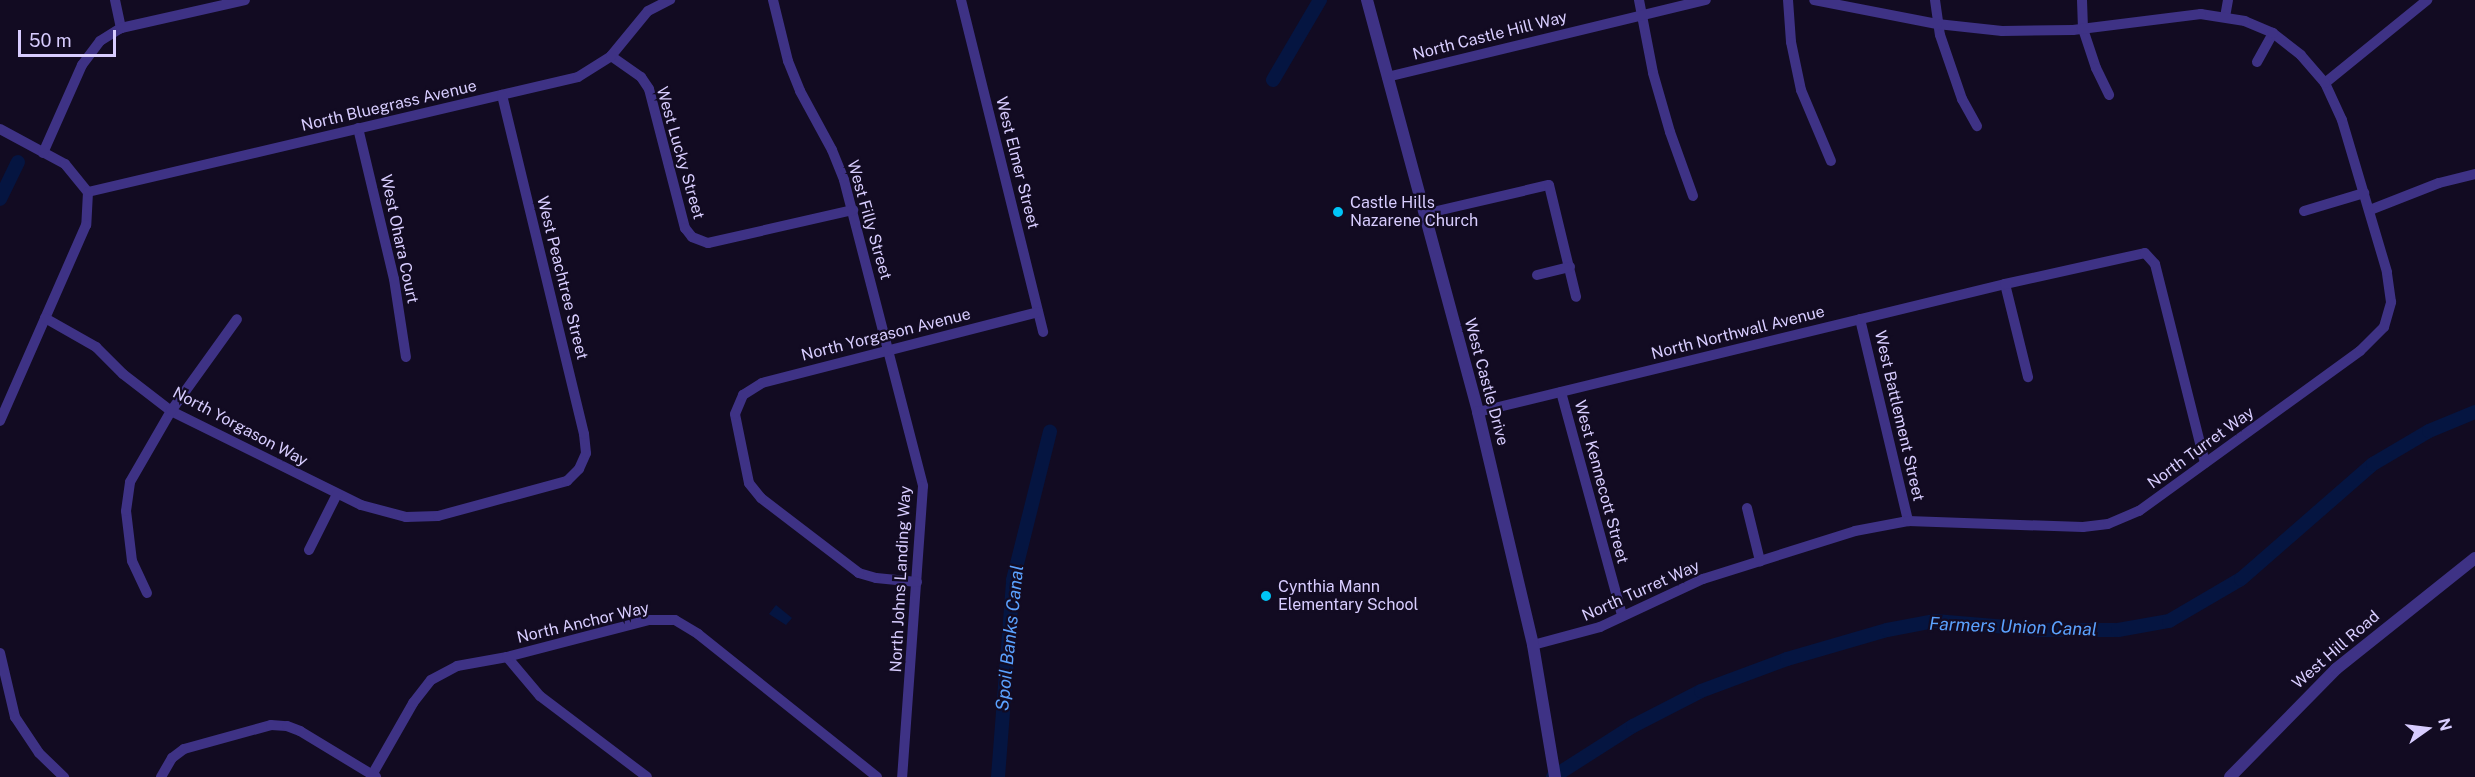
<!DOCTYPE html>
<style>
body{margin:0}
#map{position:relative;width:2475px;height:777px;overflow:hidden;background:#120b22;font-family:"Public Sans",sans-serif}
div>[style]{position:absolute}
.water>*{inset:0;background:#051541}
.canal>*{height:14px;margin:-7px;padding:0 7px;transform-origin:7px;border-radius:7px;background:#051541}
.minor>*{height:10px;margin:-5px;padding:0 5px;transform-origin:5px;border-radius:5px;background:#3e3285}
.tertiary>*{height:12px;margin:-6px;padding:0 6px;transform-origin:6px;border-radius:6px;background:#3e3285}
.dots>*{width:16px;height:16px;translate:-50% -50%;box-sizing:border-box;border:3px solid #120b22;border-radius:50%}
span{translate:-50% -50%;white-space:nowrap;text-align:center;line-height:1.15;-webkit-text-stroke:4.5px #120b22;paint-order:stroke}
.street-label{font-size:16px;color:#d8cdff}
.poi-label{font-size:16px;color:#d8cdff}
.left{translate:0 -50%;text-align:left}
.water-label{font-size:18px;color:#5ba2ff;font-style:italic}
.north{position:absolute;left:2397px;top:699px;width:60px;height:60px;-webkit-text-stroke:4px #120b22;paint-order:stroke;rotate:76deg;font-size:16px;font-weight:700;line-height:24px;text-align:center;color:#d8cdff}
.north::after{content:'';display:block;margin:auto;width:21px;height:27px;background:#d8cdff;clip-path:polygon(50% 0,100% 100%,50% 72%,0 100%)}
.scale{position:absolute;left:18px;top:30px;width:98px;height:27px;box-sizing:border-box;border:3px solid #d8cdff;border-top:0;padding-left:8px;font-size:18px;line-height:21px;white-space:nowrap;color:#d8cdff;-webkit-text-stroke:4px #120b22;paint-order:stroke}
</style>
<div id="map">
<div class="water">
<div style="clip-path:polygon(776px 605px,792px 618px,786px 625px,769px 614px)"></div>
</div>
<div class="canal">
<div style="left:1273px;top:80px;width:93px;rotate:-59.6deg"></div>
<div style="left:0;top:199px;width:41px;rotate:-64.1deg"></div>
<div style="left:998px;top:777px;width:198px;rotate:-85.6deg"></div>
<div style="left:1013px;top:580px;width:153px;rotate:-76deg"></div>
<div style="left:1553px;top:777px;width:95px;rotate:-32.5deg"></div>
<div style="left:1633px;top:726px;width:76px;rotate:-27.2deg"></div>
<div style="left:1701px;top:691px;width:92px;rotate:-20.4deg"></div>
<div style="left:1787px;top:659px;width:104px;rotate:-16.2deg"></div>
<div style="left:1887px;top:630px;width:49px;rotate:-10.6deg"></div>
<div style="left:1935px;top:621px;width:107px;rotate:4.8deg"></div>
<div style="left:2042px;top:630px;width:76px"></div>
<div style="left:2118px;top:630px;width:52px;rotate:-10deg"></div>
<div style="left:2169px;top:621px;width:83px;rotate:-30.3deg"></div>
<div style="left:2241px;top:579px;width:175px;rotate:-41.1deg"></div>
<div style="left:2373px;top:464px;width:65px;rotate:-30.5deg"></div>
<div style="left:2429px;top:431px;width:50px;rotate:-22.4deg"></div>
</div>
<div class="minor">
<div style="left:115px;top:0;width:29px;rotate:78deg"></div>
<div style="left:773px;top:0;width:63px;rotate:76.2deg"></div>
<div style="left:788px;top:61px;width:32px;rotate:68deg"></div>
<div style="left:800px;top:91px;width:67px;rotate:61.5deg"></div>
<div style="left:832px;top:150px;width:32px;rotate:68deg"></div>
<div style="left:844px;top:180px;width:316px;rotate:75.5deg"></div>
<div style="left:923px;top:486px;width:292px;rotate:94.1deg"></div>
<div style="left:961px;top:0;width:342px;rotate:76.1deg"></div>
<div style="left:1639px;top:0;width:74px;rotate:79.1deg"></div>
<div style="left:1653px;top:73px;width:61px;rotate:73.9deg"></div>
<div style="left:1670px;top:132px;width:68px;rotate:70.2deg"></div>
<div style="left:1788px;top:0;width:42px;rotate:85.9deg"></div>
<div style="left:1791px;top:42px;width:49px;rotate:78.2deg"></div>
<div style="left:1801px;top:90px;width:77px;rotate:67.1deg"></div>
<div style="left:1935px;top:0;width:35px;rotate:82deg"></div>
<div style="left:1940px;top:35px;width:68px;rotate:71deg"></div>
<div style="left:1962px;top:99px;width:31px;rotate:61deg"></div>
<div style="left:2082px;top:0;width:29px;rotate:88deg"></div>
<div style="left:2083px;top:29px;width:41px;rotate:71.6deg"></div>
<div style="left:2096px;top:68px;width:30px;rotate:64deg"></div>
<div style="left:2225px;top:17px;width:17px;rotate:-80deg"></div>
<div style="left:611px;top:56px;width:37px;rotate:35deg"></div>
<div style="left:641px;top:77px;width:14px;rotate:56deg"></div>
<div style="left:649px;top:89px;width:144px;rotate:75.5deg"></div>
<div style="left:685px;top:228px;width:11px;rotate:52deg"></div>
<div style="left:692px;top:237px;width:17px;rotate:21deg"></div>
<div style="left:708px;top:243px;width:149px;rotate:-12.8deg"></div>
<div style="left:2257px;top:62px;width:33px;rotate:-61deg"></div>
<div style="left:1387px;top:77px;width:328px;rotate:-13.6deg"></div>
<div style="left:2325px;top:83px;width:132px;rotate:-39.1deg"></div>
<div style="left:358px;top:128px;width:155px;rotate:76.6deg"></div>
<div style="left:394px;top:279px;width:79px;rotate:81.3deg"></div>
<div style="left:0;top:129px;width:74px;rotate:28.3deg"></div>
<div style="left:65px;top:164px;width:36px;rotate:51deg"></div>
<div style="left:88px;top:192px;width:33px;rotate:93deg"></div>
<div style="left:86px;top:225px;width:214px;rotate:113.7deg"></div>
<div style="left:43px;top:153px;width:96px;rotate:-66.1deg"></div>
<div style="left:82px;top:65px;width:30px;rotate:-53deg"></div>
<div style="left:100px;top:41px;width:25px;rotate:-32deg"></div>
<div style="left:121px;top:28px;width:127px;rotate:-12.7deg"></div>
<div style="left:88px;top:192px;width:503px;rotate:-13.21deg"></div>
<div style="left:578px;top:77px;width:39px;rotate:-32deg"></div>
<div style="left:611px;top:56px;width:58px;rotate:-50.6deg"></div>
<div style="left:648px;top:11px;width:25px;rotate:-27deg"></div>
<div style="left:2370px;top:210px;width:74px;rotate:-21.4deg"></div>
<div style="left:2439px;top:183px;width:37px;rotate:-14deg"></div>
<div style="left:2304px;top:211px;width:63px;rotate:-16.7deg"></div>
<div style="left:1424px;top:214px;width:128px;rotate:-13.1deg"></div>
<div style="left:1549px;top:185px;width:115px;rotate:76.4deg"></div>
<div style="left:1537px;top:275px;width:34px;rotate:-14deg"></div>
<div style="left:2005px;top:284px;width:96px;rotate:76.1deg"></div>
<div style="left:45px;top:318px;width:59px;rotate:29.6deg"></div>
<div style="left:96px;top:347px;width:38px;rotate:45deg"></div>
<div style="left:123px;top:374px;width:61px;rotate:37.6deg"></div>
<div style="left:171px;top:411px;width:212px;rotate:26.3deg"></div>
<div style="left:361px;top:505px;width:47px;rotate:14.9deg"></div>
<div style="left:406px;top:517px;width:32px;rotate:-2deg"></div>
<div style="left:438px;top:516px;width:134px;rotate:-15.2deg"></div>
<div style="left:567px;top:481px;width:17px;rotate:-45deg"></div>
<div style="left:579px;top:469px;width:17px;rotate:-66deg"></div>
<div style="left:586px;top:453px;width:19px;rotate:-96deg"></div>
<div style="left:584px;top:434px;width:349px;rotate:-103.6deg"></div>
<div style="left:1860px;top:319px;width:208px;rotate:76.6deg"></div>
<div style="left:1561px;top:392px;width:231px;rotate:74.7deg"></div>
<div style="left:1478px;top:412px;width:542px;rotate:-13.65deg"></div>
<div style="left:2005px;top:284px;width:143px;rotate:-12.5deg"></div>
<div style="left:2145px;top:253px;width:15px;rotate:48deg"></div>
<div style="left:2155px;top:264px;width:205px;rotate:75.9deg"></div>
<div style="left:1747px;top:508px;width:55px;rotate:76.2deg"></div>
<div style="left:309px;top:550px;width:63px;rotate:-63.4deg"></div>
<div style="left:917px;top:582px;width:41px;rotate:-174.4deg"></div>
<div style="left:876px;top:578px;width:18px;rotate:-164deg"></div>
<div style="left:859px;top:573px;width:123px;rotate:-142.6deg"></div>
<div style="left:761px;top:498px;width:19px;rotate:-129deg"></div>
<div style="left:749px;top:483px;width:70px;rotate:-101.5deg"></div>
<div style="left:735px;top:414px;width:21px;rotate:-67deg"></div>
<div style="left:743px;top:395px;width:22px;rotate:-32deg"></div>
<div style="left:762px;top:383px;width:285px;rotate:-14.4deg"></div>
<div style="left:147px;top:593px;width:35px;rotate:-115deg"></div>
<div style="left:132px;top:561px;width:50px;rotate:-96.8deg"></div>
<div style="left:126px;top:511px;width:29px;rotate:-82deg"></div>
<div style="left:130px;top:482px;width:82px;rotate:-60deg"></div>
<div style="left:171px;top:411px;width:113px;rotate:-54.3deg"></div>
<div style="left:1533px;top:645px;width:69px;rotate:-15deg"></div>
<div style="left:1600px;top:627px;width:114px;rotate:-25deg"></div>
<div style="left:1703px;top:579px;width:159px;rotate:-17.5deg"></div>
<div style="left:1855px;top:531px;width:54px;rotate:-10.7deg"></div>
<div style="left:1908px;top:521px;width:175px;rotate:2deg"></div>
<div style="left:2083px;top:527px;width:25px;rotate:-7deg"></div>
<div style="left:2108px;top:524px;width:34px;rotate:-23deg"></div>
<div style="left:2139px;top:511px;width:273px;rotate:-35.9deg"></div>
<div style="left:2360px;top:351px;width:34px;rotate:-45deg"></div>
<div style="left:2384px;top:327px;width:26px;rotate:-74deg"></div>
<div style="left:2391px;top:302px;width:30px;rotate:-98deg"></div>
<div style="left:2387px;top:272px;width:159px;rotate:-106.5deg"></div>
<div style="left:2342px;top:120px;width:41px;rotate:-114.7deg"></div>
<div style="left:2325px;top:83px;width:37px;rotate:-131deg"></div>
<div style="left:2301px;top:55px;width:36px;rotate:-142deg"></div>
<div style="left:2273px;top:33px;width:30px;rotate:-157deg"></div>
<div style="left:2245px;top:21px;width:45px;rotate:-171deg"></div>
<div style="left:2201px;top:14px;width:129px;rotate:172.9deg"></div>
<div style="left:2073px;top:30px;width:71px;rotate:179.2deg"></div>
<div style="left:2002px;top:31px;width:65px;rotate:-173.9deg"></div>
<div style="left:1937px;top:24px;width:125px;rotate:-169deg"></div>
<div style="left:0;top:653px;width:66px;rotate:76.8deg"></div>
<div style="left:15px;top:717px;width:43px;rotate:56.3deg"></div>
<div style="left:39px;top:753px;width:35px;rotate:44deg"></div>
<div style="left:507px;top:657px;width:51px;rotate:49.8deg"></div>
<div style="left:540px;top:696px;width:134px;rotate:37.1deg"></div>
<div style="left:372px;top:775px;width:83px;rotate:-60.3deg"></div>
<div style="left:413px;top:703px;width:29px;rotate:-52deg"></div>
<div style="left:431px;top:680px;width:30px;rotate:-28deg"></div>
<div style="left:457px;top:666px;width:51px;rotate:-10.2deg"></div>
<div style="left:507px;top:657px;width:147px;rotate:-14.6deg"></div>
<div style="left:649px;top:620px;width:26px"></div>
<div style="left:675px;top:620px;width:27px;rotate:31deg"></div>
<div style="left:698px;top:634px;width:229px;rotate:38.6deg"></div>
<div style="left:161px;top:777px;width:22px;rotate:-60deg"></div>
<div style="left:172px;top:758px;width:15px;rotate:-37deg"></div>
<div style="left:184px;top:749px;width:90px;rotate:-15.4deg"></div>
<div style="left:271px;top:725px;width:16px;rotate:4deg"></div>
<div style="left:287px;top:726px;width:14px;rotate:21deg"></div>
<div style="left:300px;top:731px;width:89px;rotate:31.2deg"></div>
</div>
<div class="tertiary">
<div style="left:1367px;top:0;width:427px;rotate:74.9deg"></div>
<div style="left:1478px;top:412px;width:239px;rotate:76.7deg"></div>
<div style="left:1533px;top:645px;width:134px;rotate:80.5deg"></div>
<div style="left:2230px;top:777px;width:151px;rotate:-45.5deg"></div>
<div style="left:2336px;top:669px;width:178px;rotate:-38.6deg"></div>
</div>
<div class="dots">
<div style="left:1338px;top:212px;background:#00c5f8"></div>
<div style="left:1266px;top:596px;background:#00c5f8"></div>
</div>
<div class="street-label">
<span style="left:1490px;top:36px;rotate:-14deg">North Castle Hill Way</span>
<span style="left:389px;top:106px;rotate:-13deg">North Bluegrass Avenue</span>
<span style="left:680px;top:153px;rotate:74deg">West Lucky Street</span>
<span style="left:1017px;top:163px;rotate:76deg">West Elmer Street</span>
<span style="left:869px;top:220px;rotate:74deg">West Filly Street</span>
<span style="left:399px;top:239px;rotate:78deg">West Ohara Court</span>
<span style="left:562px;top:278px;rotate:76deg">West Peachtree Street</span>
<span style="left:1738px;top:333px;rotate:-14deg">North Northwall Avenue</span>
<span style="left:886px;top:335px;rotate:-14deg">North Yorgason Avenue</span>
<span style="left:1486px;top:382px;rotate:75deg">West Castle Drive</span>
<span style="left:1899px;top:416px;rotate:77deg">West Battlement Street</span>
<span style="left:240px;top:427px;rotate:28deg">North Yorgason Way</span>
<span style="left:2201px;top:448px;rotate:-36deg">North Turret Way</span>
<span style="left:1601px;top:482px;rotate:75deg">West Kennecott Street</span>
<span style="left:901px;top:579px;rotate:-87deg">North Johns Landing Way</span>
<span style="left:1641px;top:591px;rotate:-24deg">North Turret Way</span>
<span style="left:583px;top:623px;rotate:-13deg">North Anchor Way</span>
<span style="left:2336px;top:650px;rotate:-41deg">West Hill Road</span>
</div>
<div class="poi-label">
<span class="left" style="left:1350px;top:212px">Castle Hills<br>Nazarene Church</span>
<span class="left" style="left:1278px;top:596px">Cynthia Mann<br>Elementary School</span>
</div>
<div class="water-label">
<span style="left:2013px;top:627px;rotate:2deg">Farmers Union Canal</span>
<span style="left:1010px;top:638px;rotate:-84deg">Spoil Banks Canal</span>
</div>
<div class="north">N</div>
<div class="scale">50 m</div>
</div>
